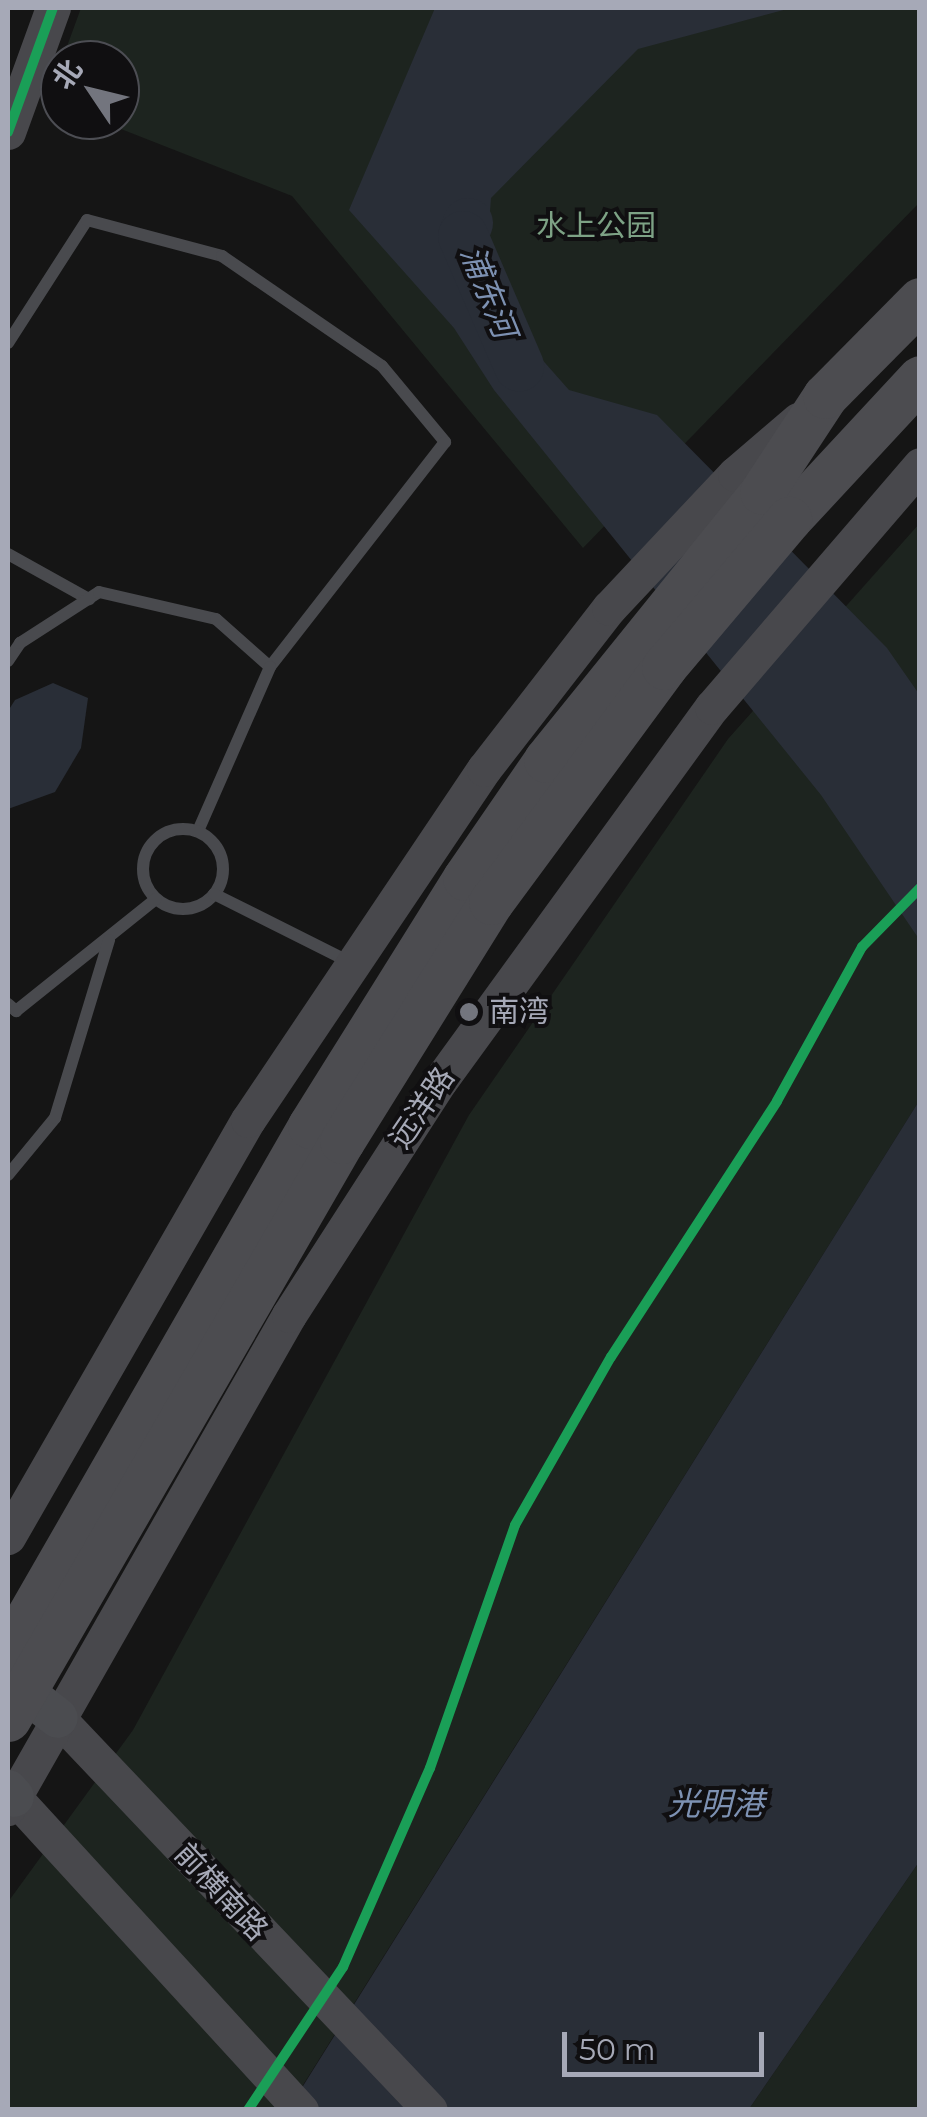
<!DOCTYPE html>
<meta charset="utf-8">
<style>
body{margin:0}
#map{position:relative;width:927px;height:2117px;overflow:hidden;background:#151515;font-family:Montserrat,"Noto Sans SC",sans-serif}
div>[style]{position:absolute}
.green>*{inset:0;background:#1d241f}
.water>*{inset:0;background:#292e37}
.river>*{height:50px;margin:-25px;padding:0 25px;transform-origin:25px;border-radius:25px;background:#292e37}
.lane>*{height:12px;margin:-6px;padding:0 6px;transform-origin:6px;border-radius:6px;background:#494a4e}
.lane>.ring{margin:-6px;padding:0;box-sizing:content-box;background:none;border:12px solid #494a4e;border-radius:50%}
.secondary>*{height:35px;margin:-17.5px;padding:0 17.5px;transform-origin:17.5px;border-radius:17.5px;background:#48484c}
.primary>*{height:40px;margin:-20px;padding:0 20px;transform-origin:20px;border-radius:20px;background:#4b4c50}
.highway>*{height:45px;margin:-22.5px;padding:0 22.5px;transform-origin:22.5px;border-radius:22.5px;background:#4c4c50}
.highway-bridge>*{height:45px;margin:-22.5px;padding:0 22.5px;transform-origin:22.5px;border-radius:22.5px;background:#4c4c50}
.cycleway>*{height:10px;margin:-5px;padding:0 5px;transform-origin:5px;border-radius:5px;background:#1a9f57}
.dots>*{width:28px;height:28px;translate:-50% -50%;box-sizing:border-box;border:5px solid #100f11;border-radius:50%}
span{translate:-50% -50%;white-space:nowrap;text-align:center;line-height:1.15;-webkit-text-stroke:8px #100f11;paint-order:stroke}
.park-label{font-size:30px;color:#7da285}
.poi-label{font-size:30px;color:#a6a9b7}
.left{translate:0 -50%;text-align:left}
.street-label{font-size:30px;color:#a6a9b7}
.water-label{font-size:32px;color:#7d91b2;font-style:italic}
.frame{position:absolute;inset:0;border:10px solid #a6a9b7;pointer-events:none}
.north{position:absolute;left:40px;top:40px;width:100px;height:100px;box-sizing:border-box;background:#100f11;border:2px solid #4c4d53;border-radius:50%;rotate:305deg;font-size:28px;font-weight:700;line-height:40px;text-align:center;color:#a6a9b7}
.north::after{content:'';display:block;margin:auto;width:35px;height:45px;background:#73757e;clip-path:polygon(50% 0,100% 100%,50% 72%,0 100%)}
.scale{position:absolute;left:562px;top:2032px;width:202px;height:45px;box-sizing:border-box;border:5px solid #a6a9b7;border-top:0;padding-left:12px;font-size:30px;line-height:35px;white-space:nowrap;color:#a6a9b7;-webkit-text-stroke:8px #100f11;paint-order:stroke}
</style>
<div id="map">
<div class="green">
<div style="clip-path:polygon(81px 8px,919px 8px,919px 203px,583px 548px,292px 196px,98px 120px,120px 120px,120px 60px,62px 60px)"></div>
<div style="clip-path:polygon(919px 524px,919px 1101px,288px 2109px,8px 2110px,8px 1902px,133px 1730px,469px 1115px,728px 739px)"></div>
<div style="clip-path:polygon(919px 1862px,919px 2109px,749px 2109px)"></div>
</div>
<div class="water">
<div style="clip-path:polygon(435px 8px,791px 8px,638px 49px,491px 198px,484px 294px,569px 390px,657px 415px,887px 648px,919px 694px,919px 939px,821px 795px,494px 390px,454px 328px,349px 210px)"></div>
<div style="clip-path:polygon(53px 683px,88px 698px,81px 748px,55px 792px,8px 809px,8px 711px,15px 700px)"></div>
<div style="clip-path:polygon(919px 1101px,919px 1862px,749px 2109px,288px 2110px)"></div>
</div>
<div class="river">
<div style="left:468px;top:223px;width:14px;rotate:111deg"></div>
<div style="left:463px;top:236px;width:142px;rotate:66.7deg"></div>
</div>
<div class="lane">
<div style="left:8px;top:343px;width:146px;rotate:-57.3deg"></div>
<div style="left:87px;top:220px;width:140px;rotate:14.9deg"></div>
<div style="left:222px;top:256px;width:194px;rotate:34.5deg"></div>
<div style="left:382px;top:366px;width:99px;rotate:50.3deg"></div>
<div style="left:445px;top:442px;width:285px;rotate:127.9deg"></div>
<div style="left:8px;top:554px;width:93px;rotate:29.1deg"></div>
<div style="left:8px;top:661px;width:22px;rotate:-56deg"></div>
<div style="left:20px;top:643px;width:94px;rotate:-32.8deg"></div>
<div style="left:99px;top:592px;width:120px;rotate:13deg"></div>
<div style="left:216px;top:619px;width:72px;rotate:41.6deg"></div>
<div style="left:270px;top:667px;width:179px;rotate:113.7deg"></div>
<div class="ring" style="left:143px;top:829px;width:68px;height:68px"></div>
<div style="left:214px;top:894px;width:152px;rotate:26.6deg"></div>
<div style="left:8px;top:1004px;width:11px;rotate:41deg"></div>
<div style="left:16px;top:1011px;width:179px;rotate:-38.7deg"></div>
<div style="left:8px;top:1175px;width:74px;rotate:-50.5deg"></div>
<div style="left:55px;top:1118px;width:186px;rotate:-73.1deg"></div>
</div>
<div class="secondary">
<div style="left:8px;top:132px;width:132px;rotate:-70.1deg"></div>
<div style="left:8px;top:1537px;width:481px;rotate:-60.1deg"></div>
<div style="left:248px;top:1120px;width:423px;rotate:-56.1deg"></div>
<div style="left:484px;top:769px;width:204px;rotate:-52.2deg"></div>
<div style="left:609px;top:608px;width:184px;rotate:-46.8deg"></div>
<div style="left:735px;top:474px;width:83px;rotate:-40.6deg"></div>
<div style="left:58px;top:1718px;width:540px;rotate:46.5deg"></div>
<div style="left:14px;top:1797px;width:425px;rotate:47.5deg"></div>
<div style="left:8px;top:1808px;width:567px;rotate:-60.32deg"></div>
<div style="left:289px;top:1315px;width:278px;rotate:-57.2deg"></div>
<div style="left:440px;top:1081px;width:462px;rotate:-54deg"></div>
<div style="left:712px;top:707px;width:319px;rotate:-49.3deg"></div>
</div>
<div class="primary">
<div style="left:8px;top:1679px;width:63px;rotate:38deg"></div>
<div style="left:8px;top:1790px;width:9px;rotate:49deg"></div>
</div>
<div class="highway">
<div style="left:789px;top:519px;width:192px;rotate:-47.1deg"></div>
<div style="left:8px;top:1652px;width:607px;rotate:-60.14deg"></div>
<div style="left:310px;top:1126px;width:292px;rotate:-58deg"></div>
<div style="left:465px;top:878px;width:143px;rotate:-55.5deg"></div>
<div style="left:546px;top:760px;width:344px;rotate:-51.1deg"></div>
<div style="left:762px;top:492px;width:115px;rotate:-56.7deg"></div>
<div style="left:825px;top:396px;width:135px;rotate:-45.3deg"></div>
</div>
<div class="highway-bridge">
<div style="left:8px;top:1719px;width:668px;rotate:-59.98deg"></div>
<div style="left:342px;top:1141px;width:282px;rotate:-58.1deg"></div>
<div style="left:491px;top:902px;width:292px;rotate:-53.6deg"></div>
<div style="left:664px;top:667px;width:194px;rotate:-49.8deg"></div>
</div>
<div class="cycleway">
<div style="left:8px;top:132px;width:132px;rotate:-70.1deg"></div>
<div style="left:248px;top:2110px;width:172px;rotate:-56.4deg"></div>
<div style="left:343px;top:1967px;width:217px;rotate:-66.4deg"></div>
<div style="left:430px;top:1768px;width:257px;rotate:-70.7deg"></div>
<div style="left:515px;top:1525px;width:193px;rotate:-60.3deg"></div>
<div style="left:611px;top:1357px;width:305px;rotate:-57deg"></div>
<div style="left:777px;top:1101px;width:176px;rotate:-61.1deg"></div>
<div style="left:862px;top:947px;width:83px;rotate:-45.5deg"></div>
</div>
<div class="dots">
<div style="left:469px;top:1012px;background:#73757e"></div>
</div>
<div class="park-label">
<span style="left:596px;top:226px">水上公园</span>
</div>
<div class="poi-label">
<span class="left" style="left:489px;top:1012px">南湾</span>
</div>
<div class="street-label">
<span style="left:422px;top:1108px;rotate:-56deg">远洋路</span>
<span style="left:221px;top:1892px;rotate:47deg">前横南路</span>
</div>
<div class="water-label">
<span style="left:488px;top:292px;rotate:68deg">浦东河</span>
<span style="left:716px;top:1804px">光明港</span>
</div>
<div class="frame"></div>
<div class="north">北</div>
<div class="scale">50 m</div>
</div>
